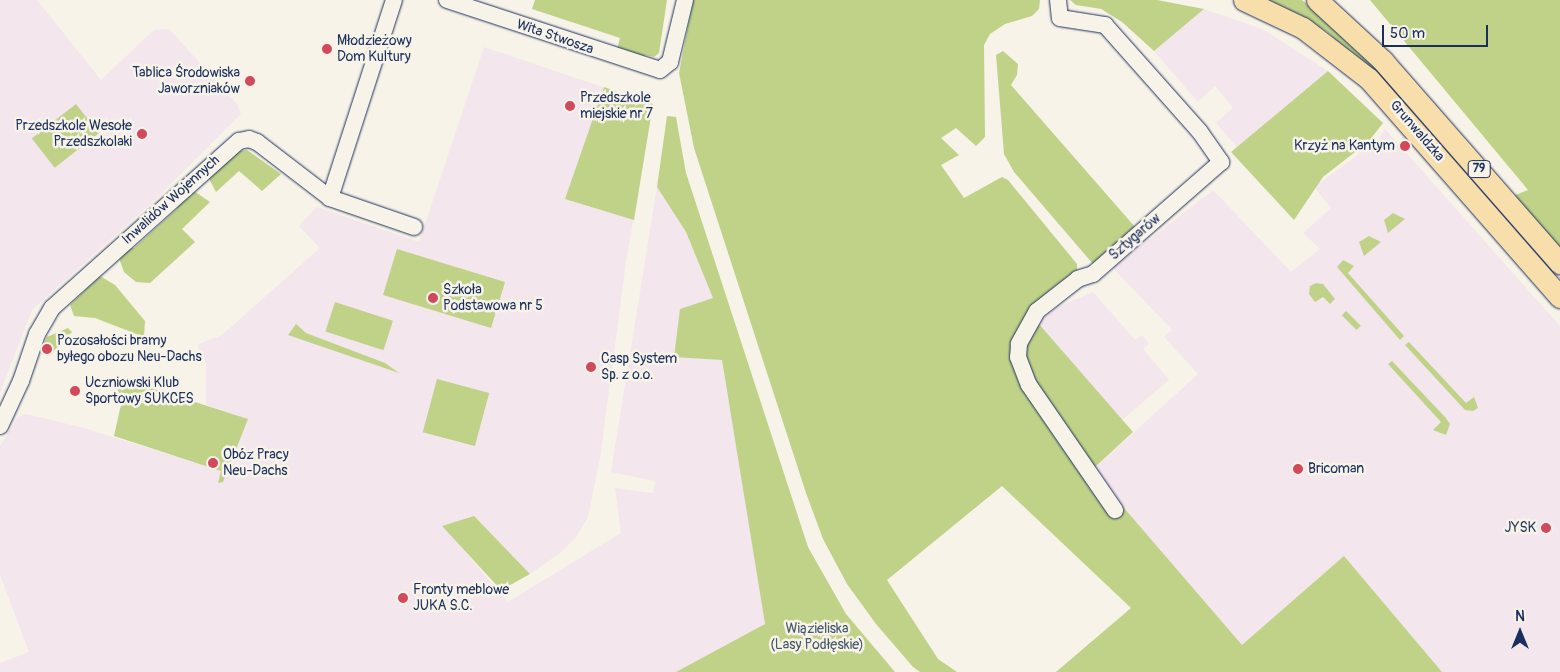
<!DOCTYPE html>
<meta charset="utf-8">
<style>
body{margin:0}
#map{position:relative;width:1560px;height:672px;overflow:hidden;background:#f7f3e8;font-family:Pangolin,sans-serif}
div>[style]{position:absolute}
.built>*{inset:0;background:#f3e6ec}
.green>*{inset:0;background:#bfd288;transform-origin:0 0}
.roads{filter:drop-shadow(0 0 1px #1b2f5e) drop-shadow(0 0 1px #1b2f5e)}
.minor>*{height:16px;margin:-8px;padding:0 8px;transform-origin:8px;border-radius:8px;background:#f7f3e8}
.major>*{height:21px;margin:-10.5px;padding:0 10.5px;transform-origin:10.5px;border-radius:10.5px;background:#f8deab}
.dots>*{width:14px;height:14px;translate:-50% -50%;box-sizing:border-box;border:2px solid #f7f3e8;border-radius:50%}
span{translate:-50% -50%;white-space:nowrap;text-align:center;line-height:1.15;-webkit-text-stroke:5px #f7f3e8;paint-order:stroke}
.shield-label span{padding:1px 4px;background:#f7f3e8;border:1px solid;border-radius:4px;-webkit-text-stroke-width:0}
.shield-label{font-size:12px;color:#1b2f5e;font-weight:700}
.street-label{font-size:14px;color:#1b2f5e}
.poi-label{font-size:14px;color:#1b2f5e}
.left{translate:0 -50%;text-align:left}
.right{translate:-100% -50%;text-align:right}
.park-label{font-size:14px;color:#445868}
.north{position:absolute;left:1495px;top:607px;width:50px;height:50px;-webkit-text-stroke:4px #f7f3e8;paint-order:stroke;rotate:0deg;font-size:14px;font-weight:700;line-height:20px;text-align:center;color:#1b2f5e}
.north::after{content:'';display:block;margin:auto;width:18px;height:22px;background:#1b2f5e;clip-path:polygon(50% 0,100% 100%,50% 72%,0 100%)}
.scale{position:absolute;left:1382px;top:25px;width:106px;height:22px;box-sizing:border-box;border:2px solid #1b2f5e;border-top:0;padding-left:6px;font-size:15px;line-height:18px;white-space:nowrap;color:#1b2f5e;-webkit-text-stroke:4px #f7f3e8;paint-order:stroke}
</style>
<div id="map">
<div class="built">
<div style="clip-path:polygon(0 0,37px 0,101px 80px,154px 30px,169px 29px,237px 104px,241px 114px,160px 195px,32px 310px,0 393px)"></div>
<div style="clip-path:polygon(1204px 9px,1262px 29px,1328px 71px,1237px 147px,1216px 123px,1233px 108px,1215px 86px,1198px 102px,1154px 51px)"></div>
<div style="clip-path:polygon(484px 47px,653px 104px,626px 262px,600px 458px,588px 517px,576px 537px,560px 553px,530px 574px,474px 516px,443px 526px,508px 602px,621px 533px,615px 488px,653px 493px,655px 481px,611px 472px,657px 187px,686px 232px,713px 298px,674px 356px,722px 360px,765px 624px,676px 672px,0 672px,0 663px,29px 652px,0 575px,0 446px,18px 417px,26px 414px,84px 428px,222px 471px,248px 419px,206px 405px,206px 364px,197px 345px,222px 335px,320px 248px,299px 226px,317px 207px,419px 242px)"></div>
<div style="clip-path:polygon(1385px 129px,1560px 326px,1560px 672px,1442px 672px,1344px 556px,1242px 645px,1106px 487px,1094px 469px,1198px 374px,1164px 337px,1172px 330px,1113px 268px,1213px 190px,1291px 272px,1320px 249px,1303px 233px,1331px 208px,1314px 187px,1378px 140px)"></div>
<div style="clip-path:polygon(1093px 292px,1135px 340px,1142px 335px,1149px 344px,1143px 349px,1169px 380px,1122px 420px,1038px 323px,1057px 307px)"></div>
</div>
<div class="green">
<div style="clip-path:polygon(535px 0,667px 0,659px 53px,654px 57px,645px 55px,644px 59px,617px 49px,620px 38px,532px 9px)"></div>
<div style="clip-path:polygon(693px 0,1040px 0,1039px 9px,1032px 16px,1005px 24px,990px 34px,984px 45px,985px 137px,976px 146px,956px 128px,941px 138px,959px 155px,941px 165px,964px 198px,1002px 177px,1008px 180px,1077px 264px,1077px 270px,1038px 323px,1133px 432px,1094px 468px,1106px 487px,1242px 645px,1344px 556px,1442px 672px,1056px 672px,1131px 608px,1002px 486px,887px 580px,938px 659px,957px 672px,920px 672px,913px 667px,876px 624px,847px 584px,823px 539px,806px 493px,694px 148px,679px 73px)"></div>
<div style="clip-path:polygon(1070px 0,1157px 0,1204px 9px,1154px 51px,1122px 22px,1101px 9px,1076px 5px)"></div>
<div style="clip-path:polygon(1268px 0,1302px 0,1332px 24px,1403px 95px,1400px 97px,1326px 31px)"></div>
<div style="clip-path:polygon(1370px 0,1560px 0,1560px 250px,1513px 196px,1528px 190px)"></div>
<div style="clip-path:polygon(1003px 51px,1018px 64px,1017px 75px,1011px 85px,1135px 227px,1093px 264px,1014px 172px,1004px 154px,996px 55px)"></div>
<div style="clip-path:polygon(1328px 71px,1383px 123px,1369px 141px,1323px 177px,1294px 220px,1231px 152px)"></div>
<div style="clip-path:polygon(604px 87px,653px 104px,634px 220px,565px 199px)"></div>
<div style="left:76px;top:104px;width:37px;height:56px;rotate:52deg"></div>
<div style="clip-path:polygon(667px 116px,676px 117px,686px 173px,808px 547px,846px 614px,895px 672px,676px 672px,765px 624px,722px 360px,674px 357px,680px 309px,713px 298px,686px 232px,657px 187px)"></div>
<div style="clip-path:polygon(247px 150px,281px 174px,262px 191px,239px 171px,216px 192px,208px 177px,239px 151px)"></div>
<div style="clip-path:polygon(194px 191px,210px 202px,182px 229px,195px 242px,150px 283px,136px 282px,124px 272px,119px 258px,127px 247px,134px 248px,177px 209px,178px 202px)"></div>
<div style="clip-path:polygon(1393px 213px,1405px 219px,1388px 233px,1384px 220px)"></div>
<div style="clip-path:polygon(1369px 236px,1381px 242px,1364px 256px,1359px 242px)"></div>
<div style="left:397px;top:249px;width:113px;height:48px;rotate:17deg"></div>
<div style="clip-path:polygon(1343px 260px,1354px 266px,1348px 273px,1404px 336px,1400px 340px,1337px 267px)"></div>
<div style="clip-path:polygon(100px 276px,115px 285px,145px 321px,144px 337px,95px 318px,74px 316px,70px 305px)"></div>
<div style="clip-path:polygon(1316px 283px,1323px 284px,1335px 299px,1330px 304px,1323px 297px,1315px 302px,1309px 294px,1310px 286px)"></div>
<div style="left:335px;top:302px;width:61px;height:31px;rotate:18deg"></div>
<div style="left:1346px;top:311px;width:21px;height:6px;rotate:45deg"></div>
<div style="clip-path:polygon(296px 324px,306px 333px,385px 363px,399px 373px,288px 335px)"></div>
<div style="clip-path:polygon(68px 328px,72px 332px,51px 354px,40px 352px,47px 337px)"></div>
<div style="clip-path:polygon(1409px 342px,1466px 403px,1474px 397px,1478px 408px,1473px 411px,1465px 410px,1405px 345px)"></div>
<div style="clip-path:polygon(1392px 361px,1445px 417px,1450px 424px,1446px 435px,1433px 430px,1441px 422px,1388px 364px)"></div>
<div style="clip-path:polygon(120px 378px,248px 419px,223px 482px,218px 483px,221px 471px,114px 436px,122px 400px,117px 388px)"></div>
<div style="left:437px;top:379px;width:54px;height:55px;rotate:15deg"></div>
<div style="clip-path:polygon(474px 516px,530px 574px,501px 590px,442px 526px)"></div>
</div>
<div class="roads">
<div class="minor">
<div style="left:447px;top:0;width:224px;rotate:18.2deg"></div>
<div style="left:660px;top:70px;width:13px;rotate:-39deg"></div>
<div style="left:670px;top:62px;width:64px;rotate:-76.4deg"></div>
<div style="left:1058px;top:0;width:18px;rotate:84deg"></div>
<div style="left:1060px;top:18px;width:46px;rotate:8.8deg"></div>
<div style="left:1105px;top:25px;width:143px;rotate:48.4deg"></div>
<div style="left:1200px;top:132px;width:37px;rotate:55deg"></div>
<div style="left:1221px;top:162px;width:170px;rotate:138.8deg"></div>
<div style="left:1093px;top:274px;width:16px;rotate:162deg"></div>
<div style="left:1078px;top:279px;width:52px;rotate:142deg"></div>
<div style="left:1037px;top:311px;width:38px;rotate:119deg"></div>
<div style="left:1019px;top:344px;width:13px;rotate:94deg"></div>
<div style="left:1018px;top:357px;width:30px;rotate:69deg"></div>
<div style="left:1029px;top:385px;width:152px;rotate:55.5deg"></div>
<div style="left:330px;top:198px;width:208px;rotate:-72.1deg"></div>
<div style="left:0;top:426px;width:50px;rotate:-65deg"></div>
<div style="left:21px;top:381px;width:50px;rotate:-71.2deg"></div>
<div style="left:37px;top:334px;width:30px;rotate:-60deg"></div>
<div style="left:52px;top:308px;width:251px;rotate:-41.8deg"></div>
<div style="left:239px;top:141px;width:10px;rotate:-11deg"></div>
<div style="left:249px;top:139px;width:9px;rotate:21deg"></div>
<div style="left:257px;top:142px;width:92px;rotate:37.5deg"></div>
<div style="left:330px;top:198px;width:89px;rotate:19deg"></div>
</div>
<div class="major">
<div style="left:1244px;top:0;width:65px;rotate:25.4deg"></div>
<div style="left:1303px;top:28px;width:83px;rotate:37.7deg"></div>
<div style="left:1369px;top:79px;width:290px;rotate:48.8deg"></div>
<div style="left:1317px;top:0;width:90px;rotate:42.7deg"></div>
<div style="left:1383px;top:61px;width:269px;rotate:48.8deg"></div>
</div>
</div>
<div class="dots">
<div style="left:327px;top:49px;background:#d1495b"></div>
<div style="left:250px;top:81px;background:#d1495b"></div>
<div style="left:570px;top:106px;background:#d1495b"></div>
<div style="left:142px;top:134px;background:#d1495b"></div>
<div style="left:1405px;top:146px;background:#d1495b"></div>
<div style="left:433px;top:298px;background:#d1495b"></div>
<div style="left:47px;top:349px;background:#d1495b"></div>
<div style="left:591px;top:367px;background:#d1495b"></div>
<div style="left:75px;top:391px;background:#d1495b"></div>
<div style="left:213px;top:463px;background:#d1495b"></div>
<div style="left:1298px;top:469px;background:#d1495b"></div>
<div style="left:1546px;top:528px;background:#d1495b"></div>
<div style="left:403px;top:598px;background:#d1495b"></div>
</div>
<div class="shield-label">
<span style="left:1479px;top:169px">79</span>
</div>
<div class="street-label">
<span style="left:555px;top:37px;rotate:19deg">Wita Stwosza</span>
<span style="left:1417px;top:131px;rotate:49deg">Grunwaldzka</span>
<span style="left:171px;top:200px;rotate:-42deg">Inwalidów Wojennych</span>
<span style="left:1135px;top:237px;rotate:-41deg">Sztygarów</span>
</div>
<div class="poi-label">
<span class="left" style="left:337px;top:49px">Młodzieżowy<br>Dom Kultury</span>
<span class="right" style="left:240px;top:81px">Tablica Środowiska<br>Jaworzniaków</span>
<span class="left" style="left:580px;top:106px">Przedszkole<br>miejskie nr 7</span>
<span class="right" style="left:132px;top:134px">Przedszkole Wesołe<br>Przedszkolaki</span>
<span class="right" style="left:1395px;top:146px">Krzyż na Kantym</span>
<span class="left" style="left:443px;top:298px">Szkoła<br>Podstawowa nr 5</span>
<span class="left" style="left:57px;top:349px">Pozosałości bramy<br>byłego obozu Neu-Dachs</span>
<span class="left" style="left:601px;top:367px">Casp System<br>Sp. z o.o.</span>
<span class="left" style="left:85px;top:391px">Uczniowski Klub<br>Sportowy SUKCES</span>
<span class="left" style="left:223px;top:463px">Obóz Pracy<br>Neu-Dachs</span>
<span class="left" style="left:1308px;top:469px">Bricoman</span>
<span class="right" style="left:1536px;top:528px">JYSK</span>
<span class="left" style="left:413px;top:598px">Fronty meblowe<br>JUKA S.C.</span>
</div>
<div class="park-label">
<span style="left:817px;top:637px">Wiązieliska<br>(Lasy Podłęskie)</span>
</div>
<div class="north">N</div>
<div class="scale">50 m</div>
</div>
